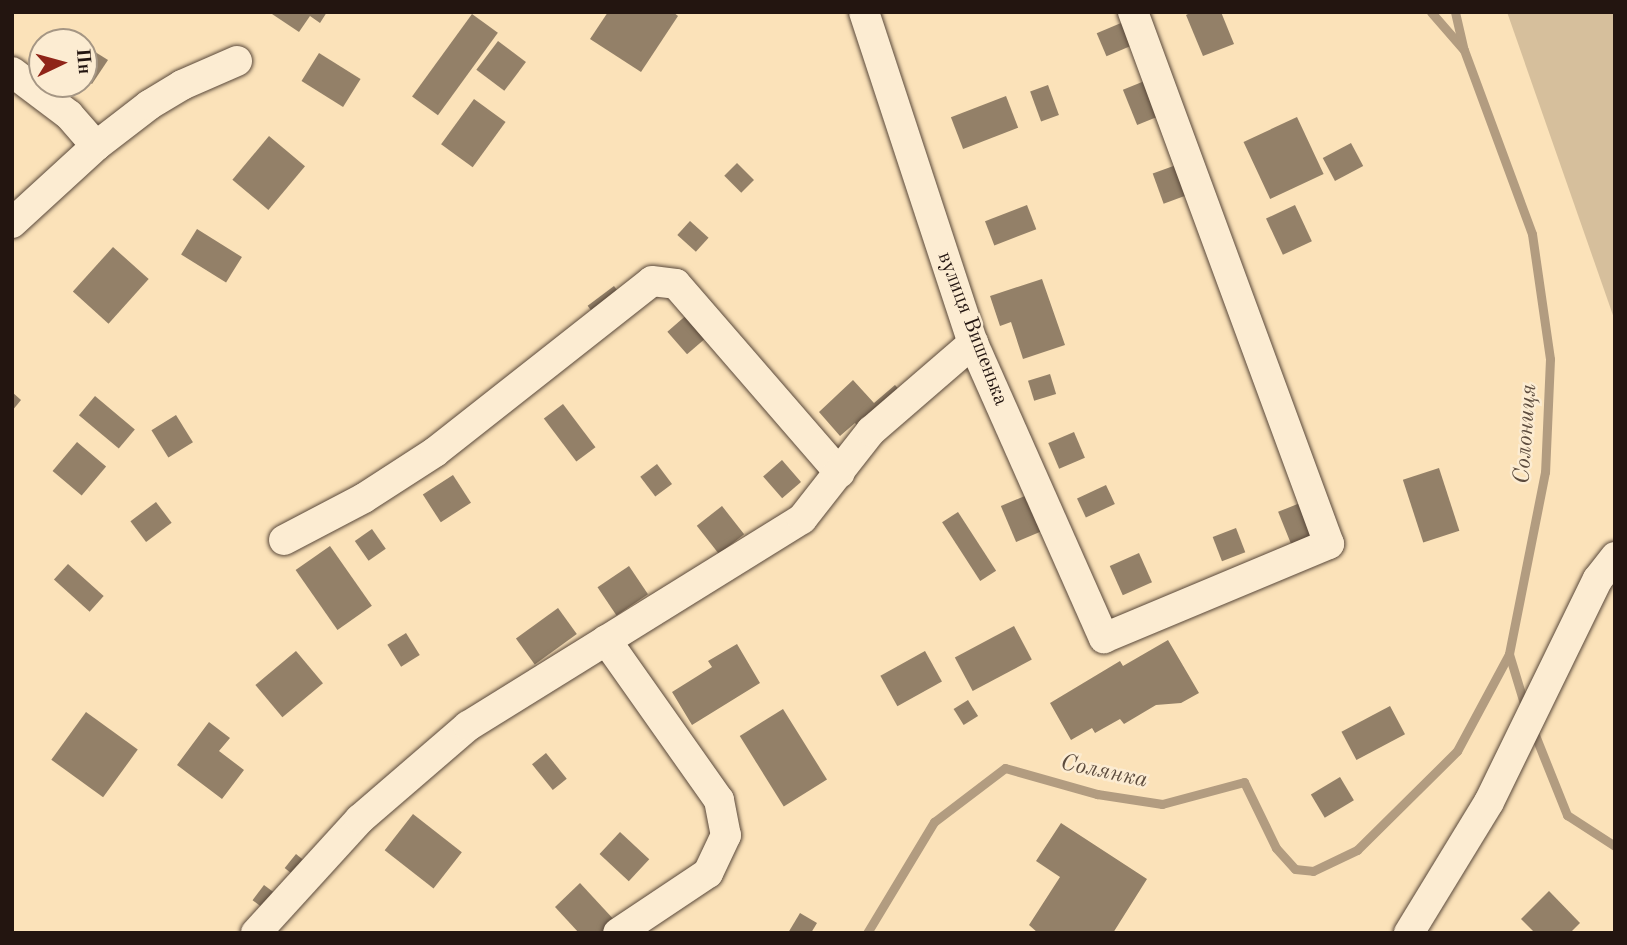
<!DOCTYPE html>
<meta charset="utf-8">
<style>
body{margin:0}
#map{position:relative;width:1627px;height:945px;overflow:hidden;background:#fbe2b9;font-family:"Old Standard TT",serif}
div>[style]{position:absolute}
.green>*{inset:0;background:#d6bf9c}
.stream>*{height:9px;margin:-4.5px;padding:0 4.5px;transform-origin:4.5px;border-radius:4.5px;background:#b29c80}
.building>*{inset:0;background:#938068;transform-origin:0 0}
.roads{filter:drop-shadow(0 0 2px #59483a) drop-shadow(0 0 2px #59483a)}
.minor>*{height:30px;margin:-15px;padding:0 15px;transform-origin:15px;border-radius:15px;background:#fcecd2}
span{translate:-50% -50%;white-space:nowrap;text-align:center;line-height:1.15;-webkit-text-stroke:5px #fcecd2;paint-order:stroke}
.street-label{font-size:21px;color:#231510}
.water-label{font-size:23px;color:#5c4b3d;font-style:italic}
.frame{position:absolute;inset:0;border:14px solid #231510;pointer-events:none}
.north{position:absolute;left:28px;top:28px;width:70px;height:70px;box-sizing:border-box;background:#fcecd2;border:2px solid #a59684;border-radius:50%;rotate:85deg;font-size:19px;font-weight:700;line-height:28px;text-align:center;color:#231510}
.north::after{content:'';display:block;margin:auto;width:24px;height:32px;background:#8f2418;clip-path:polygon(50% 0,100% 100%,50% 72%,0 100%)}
</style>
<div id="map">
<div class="green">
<div style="clip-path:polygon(1507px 12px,1615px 12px,1615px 321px)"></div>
</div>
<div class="stream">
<div style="left:1431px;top:12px;width:50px;rotate:49deg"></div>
<div style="left:1464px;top:50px;width:196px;rotate:69.7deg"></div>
<div style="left:1532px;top:234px;width:126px;rotate:81.8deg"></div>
<div style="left:1550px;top:359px;width:113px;rotate:92.5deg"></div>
<div style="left:1545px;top:472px;width:186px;rotate:101.2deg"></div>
<div style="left:1509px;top:654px;width:59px;rotate:73.1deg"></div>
<div style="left:1455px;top:12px;width:37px;rotate:77deg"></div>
<div style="left:1533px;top:730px;width:92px;rotate:68.2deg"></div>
<div style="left:1567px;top:815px;width:57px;rotate:32.9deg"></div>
<div style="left:867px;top:933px;width:130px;rotate:-58.9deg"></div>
<div style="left:934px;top:822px;width:89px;rotate:-37.3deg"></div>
<div style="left:1005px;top:768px;width:96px;rotate:15.8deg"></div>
<div style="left:1097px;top:794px;width:66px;rotate:8.7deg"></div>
<div style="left:1162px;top:804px;width:85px;rotate:-15deg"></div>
<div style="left:1244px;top:782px;width:73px;rotate:64.1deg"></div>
<div style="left:1276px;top:848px;width:28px;rotate:48deg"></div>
<div style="left:1295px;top:869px;width:18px;rotate:6deg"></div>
<div style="left:1313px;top:871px;width:49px;rotate:-25.5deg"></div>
<div style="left:1357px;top:850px;width:141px;rotate:-44.7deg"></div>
<div style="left:1457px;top:751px;width:110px;rotate:-61.8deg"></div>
</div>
<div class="building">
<div style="clip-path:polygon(269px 12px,327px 12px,320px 23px,310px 16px,299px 32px)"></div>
<div style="clip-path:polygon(608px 12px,673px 12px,678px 16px,641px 72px,590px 39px)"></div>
<div style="clip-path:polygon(1192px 12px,1221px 12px,1234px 44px,1203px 56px,1186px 15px)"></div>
<div style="left:472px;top:14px;width:32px;height:102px;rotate:36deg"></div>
<div style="left:1128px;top:20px;width:25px;height:34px;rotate:67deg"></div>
<div style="clip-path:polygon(59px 29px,80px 42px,51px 42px)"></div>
<div style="left:498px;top:41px;width:35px;height:36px;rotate:37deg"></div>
<div style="clip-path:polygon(84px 45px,108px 60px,92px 84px,84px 79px)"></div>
<div style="left:319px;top:53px;width:49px;height:33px;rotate:32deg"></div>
<div style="left:1147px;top:80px;width:38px;height:26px;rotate:68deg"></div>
<div style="left:1048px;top:85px;width:32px;height:19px;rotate:70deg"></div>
<div style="left:1006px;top:96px;width:34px;height:59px;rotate:69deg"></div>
<div style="left:474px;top:99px;width:39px;height:56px;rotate:36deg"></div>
<div style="left:1297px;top:117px;width:63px;height:59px;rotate:65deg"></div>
<div style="left:269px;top:136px;width:47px;height:57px;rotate:40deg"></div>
<div style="left:1351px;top:143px;width:26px;height:32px;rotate:62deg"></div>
<div style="left:737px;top:163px;width:24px;height:18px;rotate:45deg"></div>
<div style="left:1179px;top:164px;width:32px;height:28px;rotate:70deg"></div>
<div style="left:1027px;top:205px;width:26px;height:45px;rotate:69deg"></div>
<div style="left:1295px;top:205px;width:40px;height:32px;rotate:65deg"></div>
<div style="left:690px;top:221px;width:25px;height:19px;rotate:42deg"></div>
<div style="left:197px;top:229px;width:53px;height:30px;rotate:32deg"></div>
<div style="left:113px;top:247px;width:48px;height:60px;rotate:42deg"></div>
<div style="clip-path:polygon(1042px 279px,1065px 345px,1023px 359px,1011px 322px,1000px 326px,990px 296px)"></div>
<div style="left:614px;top:286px;width:15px;height:33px;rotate:53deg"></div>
<div style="left:690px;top:312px;width:30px;height:30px;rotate:49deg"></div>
<div style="left:1050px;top:374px;width:21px;height:23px;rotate:73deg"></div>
<div style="clip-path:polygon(853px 380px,874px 403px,895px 385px,906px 397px,865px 434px,855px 423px,840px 436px,819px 412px)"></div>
<div style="clip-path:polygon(12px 392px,21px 400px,12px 411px)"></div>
<div style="left:95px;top:396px;width:52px;height:25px;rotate:40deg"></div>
<div style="left:563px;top:404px;width:54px;height:24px;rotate:53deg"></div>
<div style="left:176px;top:415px;width:32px;height:29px;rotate:58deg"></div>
<div style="left:1074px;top:432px;width:28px;height:28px;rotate:67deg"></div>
<div style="left:77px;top:442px;width:38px;height:38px;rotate:40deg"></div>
<div style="left:782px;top:460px;width:29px;height:25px;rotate:49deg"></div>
<div style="left:657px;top:464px;width:25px;height:21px;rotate:53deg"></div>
<div style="left:1439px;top:468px;width:66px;height:38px;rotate:72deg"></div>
<div style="left:453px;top:475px;width:33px;height:36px;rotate:57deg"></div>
<div style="left:1106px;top:485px;width:21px;height:32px;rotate:65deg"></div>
<div style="left:1034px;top:492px;width:39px;height:36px;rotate:67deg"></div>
<div style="left:1305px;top:501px;width:40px;height:29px;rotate:68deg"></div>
<div style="left:156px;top:502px;width:26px;height:32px;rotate:53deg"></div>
<div style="left:722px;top:506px;width:36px;height:32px;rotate:52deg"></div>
<div style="left:958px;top:512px;width:70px;height:19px;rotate:57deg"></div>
<div style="left:1236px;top:528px;width:26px;height:25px;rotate:69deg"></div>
<div style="left:372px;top:529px;width:24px;height:21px;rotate:55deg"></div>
<div style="left:330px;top:546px;width:73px;height:42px;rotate:55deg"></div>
<div style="left:1139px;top:553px;width:32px;height:32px;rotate:66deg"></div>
<div style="left:68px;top:564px;width:48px;height:21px;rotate:42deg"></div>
<div style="left:629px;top:566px;width:34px;height:38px;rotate:56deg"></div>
<div style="left:558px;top:608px;width:32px;height:52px;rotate:54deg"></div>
<div style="left:1014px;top:626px;width:38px;height:67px;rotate:62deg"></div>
<div style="left:406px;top:633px;width:26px;height:22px;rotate:58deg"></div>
<div style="clip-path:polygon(1168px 640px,1199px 693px,1181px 703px,1156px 705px,1124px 724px,1120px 719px,1095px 733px,1092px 728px,1071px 740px,1050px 703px,1120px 661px,1123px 666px)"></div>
<div style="clip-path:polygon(737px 644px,760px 683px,692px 725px,672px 692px,712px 667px,708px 661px)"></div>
<div style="left:296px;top:651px;width:42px;height:53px;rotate:50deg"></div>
<div style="left:925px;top:651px;width:35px;height:51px;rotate:61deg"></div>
<div style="left:968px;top:700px;width:19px;height:17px;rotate:58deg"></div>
<div style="left:1390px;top:706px;width:32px;height:55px;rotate:62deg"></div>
<div style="left:783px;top:709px;width:83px;height:51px;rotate:58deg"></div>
<div style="left:86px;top:712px;width:64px;height:59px;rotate:36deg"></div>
<div style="clip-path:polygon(209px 722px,230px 738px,219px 751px,244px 770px,222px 799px,177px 765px)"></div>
<div style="left:546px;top:753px;width:33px;height:18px;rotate:51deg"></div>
<div style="left:1340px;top:777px;width:27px;height:34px;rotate:59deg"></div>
<div style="left:413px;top:814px;width:62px;height:46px;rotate:38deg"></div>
<div style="clip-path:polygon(1061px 823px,1147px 879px,1113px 933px,1038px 933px,1029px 925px,1060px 877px,1036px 861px)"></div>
<div style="left:620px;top:832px;width:40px;height:30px;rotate:43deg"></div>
<div style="left:296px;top:854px;width:19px;height:18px;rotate:39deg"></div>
<div style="clip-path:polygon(580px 883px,617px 923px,606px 933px,579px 933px,555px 907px)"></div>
<div style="left:264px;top:885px;width:20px;height:19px;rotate:37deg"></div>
<div style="clip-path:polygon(1549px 891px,1580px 923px,1570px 933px,1535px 933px,1521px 919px)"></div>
<div style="clip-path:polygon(800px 913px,817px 923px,811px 933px,788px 933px)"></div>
</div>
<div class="roads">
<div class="minor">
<div style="left:864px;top:12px;width:348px;rotate:71.8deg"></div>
<div style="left:973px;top:343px;width:323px;rotate:66.1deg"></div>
<div style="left:1104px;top:638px;width:244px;rotate:-22.7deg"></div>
<div style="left:1329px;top:544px;width:567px;rotate:-110.22deg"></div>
<div style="left:12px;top:72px;width:71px;rotate:37deg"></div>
<div style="left:69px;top:115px;width:41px;rotate:48.9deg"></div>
<div style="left:12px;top:223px;width:114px;rotate:-42.5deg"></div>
<div style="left:96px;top:146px;width:67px;rotate:-37.7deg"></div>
<div style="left:149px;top:105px;width:39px;rotate:-31deg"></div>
<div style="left:182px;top:85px;width:60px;rotate:-23.6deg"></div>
<div style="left:284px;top:540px;width:90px;rotate:-27.7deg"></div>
<div style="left:364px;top:498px;width:85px;rotate:-32.9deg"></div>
<div style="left:435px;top:452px;width:276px;rotate:-38.2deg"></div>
<div style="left:652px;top:281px;width:24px;rotate:7deg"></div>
<div style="left:676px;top:284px;width:250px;rotate:49.1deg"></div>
<div style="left:606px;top:640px;width:196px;rotate:54.8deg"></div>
<div style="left:719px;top:800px;width:36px;rotate:79deg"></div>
<div style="left:726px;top:835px;width:42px;rotate:115.3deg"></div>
<div style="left:708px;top:873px;width:108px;rotate:146.3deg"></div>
<div style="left:256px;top:933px;width:154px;rotate:-47.6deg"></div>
<div style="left:360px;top:819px;width:143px;rotate:-40.7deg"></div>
<div style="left:468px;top:726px;width:393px;rotate:-31.8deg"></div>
<div style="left:802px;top:519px;width:112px;rotate:-51.9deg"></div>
<div style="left:871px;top:431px;width:135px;rotate:-40.8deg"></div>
<div style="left:1409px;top:933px;width:153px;rotate:-58.6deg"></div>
<div style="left:1489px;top:802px;width:248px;rotate:-64deg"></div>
<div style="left:1598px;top:579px;width:28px;rotate:-52deg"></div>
</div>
</div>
<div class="street-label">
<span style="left:972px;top:329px;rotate:69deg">вулиця Вишенька</span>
</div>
<div class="water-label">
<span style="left:1526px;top:434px;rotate:-86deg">Солониця</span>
<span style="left:1104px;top:772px;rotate:12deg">Солянка</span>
</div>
<div class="frame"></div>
<div class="north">Пн</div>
</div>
